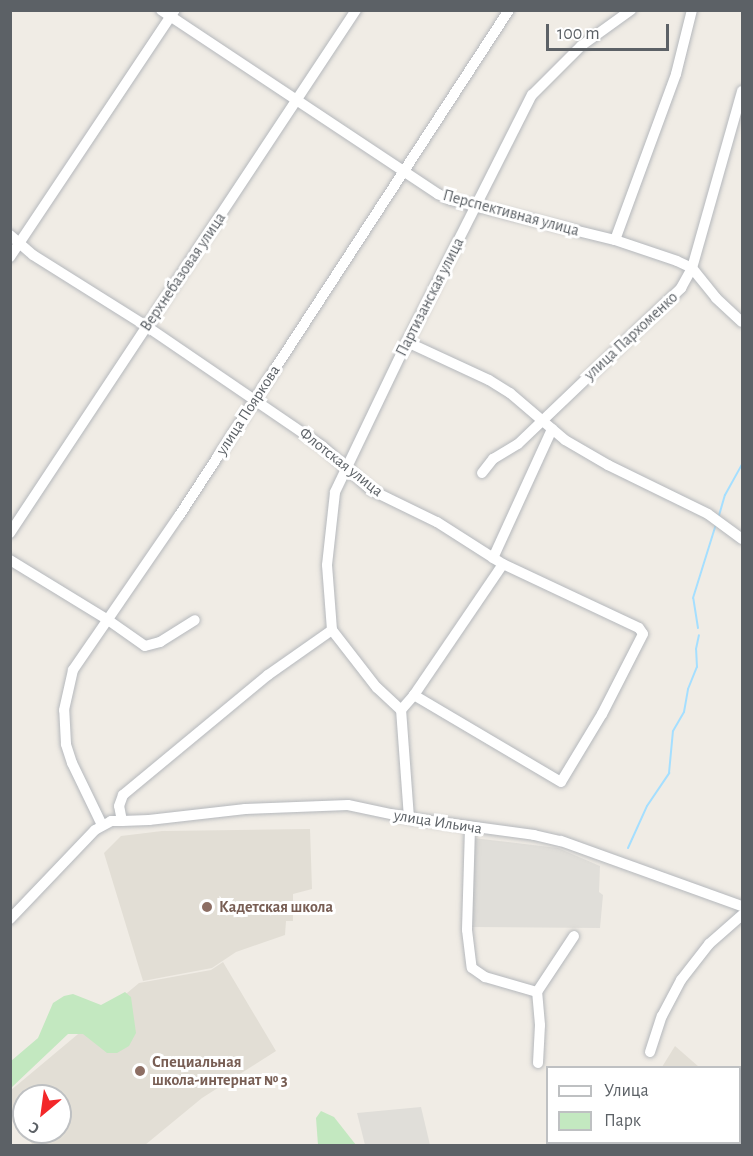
<!DOCTYPE html>
<meta charset="utf-8">
<style>
body{margin:0}
#map{position:relative;width:753px;height:1156px;overflow:hidden;background:#f0ece5;font-family:"Alegreya Sans",sans-serif}
div>[style]{position:absolute}
.industrial>*{inset:0;background:#e0ded9}
.education>*{inset:0;background:#e2ded5}
.green>*{inset:0;background:#c3e8c0}
.stream>*{height:2px;margin:-1px;padding:0 1px;transform-origin:1px;border-radius:1px;background:#a5dfff}
.roads{filter:drop-shadow(0 0 2px #b5b8bc) drop-shadow(0 0 2px #b5b8bc)}
.minor>*{height:10px;margin:-5px;padding:0 5px;transform-origin:5px;border-radius:5px;background:#fff}
.dots>*{width:16px;height:16px;translate:-50% -50%;box-sizing:border-box;border:3px solid #fff;border-radius:50%}
span{translate:-50% -50%;white-space:nowrap;text-align:center;line-height:1.15;-webkit-text-stroke:6px #fff;paint-order:stroke}
.street-label{font-size:16px;color:#5c6166}
.education-label{font-size:16px;color:#785e54;font-weight:700}
.left{translate:0 -50%;text-align:left}
.frame{position:absolute;inset:0;border:12px solid #5c6166;pointer-events:none}
.legend{position:absolute;left:546px;top:1066px;width:195px;height:78px;box-sizing:border-box;background:#fff;border:2px solid #bec0c2;margin:0;padding:8px 10px;list-style:none;font-size:18px;color:#5c6166}
.legend li{display:flex;align-items:center;gap:12px;height:30px}
.legend b{width:30px;border:2px solid #bec0c2}
.north{position:absolute;left:12px;top:1084px;width:60px;height:60px;box-sizing:border-box;background:#fff;border:2px solid #bec0c2;border-radius:50%;rotate:209deg;font-size:16px;font-weight:700;line-height:24px;text-align:center;color:#5c6166}
.north::after{content:'';display:block;margin:auto;width:21px;height:27px;background:#f32729;clip-path:polygon(50% 0,100% 100%,50% 72%,0 100%)}
.scale{position:absolute;left:546px;top:24px;width:123px;height:27px;box-sizing:border-box;border:3px solid #5c6166;border-top:0;padding-left:8px;font-size:18px;line-height:21px;white-space:nowrap;color:#5c6166;-webkit-text-stroke:4px #fff;paint-order:stroke}
</style>
<div id="map">
<div class="industrial">
<div style="clip-path:polygon(473px 838px,558px 848px,600px 866px,599px 892px,603px 895px,600px 928px,471px 927px)"></div>
<div style="clip-path:polygon(421px 1107px,430px 1145px,365px 1145px,357px 1113px)"></div>
</div>
<div class="education">
<div style="clip-path:polygon(310px 829px,312px 889px,293px 894px,293px 921px,286px 921px,285px 935px,236px 952px,212px 968px,143px 981px,104px 853px,121px 836px,162px 831px)"></div>
<div style="clip-path:polygon(evenodd,223px 962px,276px 1051px,202px 1098px,145px 1145px,33px 1145px,11px 1120px,10px 1091px,139px 983px,211px 970px,223px 962px,24px 1096px,60px 1096px,60px 1132px,24px 1132px,24px 1096px)"></div>
<div style="clip-path:polygon(675px 1046px,699px 1067px,662px 1067px)"></div>
</div>
<div class="green">
<div style="clip-path:polygon(125px 992px,131px 997px,136px 1033px,129px 1046px,117px 1053px,107px 1053px,83px 1034px,68px 1034px,11px 1088px,11px 1061px,38px 1038px,53px 1003px,64px 996px,73px 994px,101px 1005px)"></div>
<div style="clip-path:polygon(321px 1111px,334px 1117px,356px 1145px,318px 1145px,316px 1118px)"></div>
</div>
<div class="stream">
<div style="left:718px;top:519px;width:25px;rotate:-74deg"></div>
<div style="left:725px;top:495px;width:35px;rotate:-61deg"></div>
<div style="left:698px;top:628px;width:30px;rotate:-99deg"></div>
<div style="left:693px;top:598px;width:77px;rotate:-72.7deg"></div>
<div style="left:628px;top:848px;width:46px;rotate:-65.7deg"></div>
<div style="left:647px;top:806px;width:40px;rotate:-56deg"></div>
<div style="left:669px;top:773px;width:42px;rotate:-84.6deg"></div>
<div style="left:673px;top:731px;width:22px;rotate:-60deg"></div>
<div style="left:684px;top:712px;width:23px;rotate:-80deg"></div>
<div style="left:688px;top:689px;width:24px;rotate:-68deg"></div>
<div style="left:697px;top:667px;width:18px;rotate:-93deg"></div>
<div style="left:696px;top:649px;width:14px;rotate:-78deg"></div>
</div>
<div class="roads">
<div class="minor">
<div style="left:161px;top:10px;width:333px;rotate:33.6deg"></div>
<div style="left:438px;top:194px;width:14px;rotate:25deg"></div>
<div style="left:451px;top:200px;width:169px;rotate:13.7deg"></div>
<div style="left:615px;top:240px;width:65px;rotate:18.7deg"></div>
<div style="left:677px;top:261px;width:17px;rotate:25deg"></div>
<div style="left:692px;top:268px;width:38px;rotate:51deg"></div>
<div style="left:716px;top:298px;width:35px;rotate:43deg"></div>
<div style="left:10px;top:235px;width:30px;rotate:41deg"></div>
<div style="left:33px;top:255px;width:133px;rotate:32.1deg"></div>
<div style="left:146px;top:326px;width:213px;rotate:34.3deg"></div>
<div style="left:322px;top:446px;width:66px;rotate:41.9deg"></div>
<div style="left:371px;top:490px;width:73px;rotate:25.9deg"></div>
<div style="left:437px;top:522px;width:78px;rotate:32.5deg"></div>
<div style="left:503px;top:564px;width:150px;rotate:25.2deg"></div>
<div style="left:639px;top:628px;width:7px;rotate:56deg"></div>
<div style="left:643px;top:634px;width:90px;rotate:117.1deg"></div>
<div style="left:602px;top:714px;width:79px;rotate:121.1deg"></div>
<div style="left:561px;top:782px;width:171px;rotate:-149.4deg"></div>
<div style="left:615px;top:240px;width:177px;rotate:-69.8deg"></div>
<div style="left:676px;top:74px;width:66px;rotate:-76deg"></div>
<div style="left:10px;top:257px;width:297px;rotate:-56.3deg"></div>
<div style="left:407px;top:342px;width:90px;rotate:24.9deg"></div>
<div style="left:489px;top:380px;width:25px;rotate:32deg"></div>
<div style="left:510px;top:393px;width:72px;rotate:40.5deg"></div>
<div style="left:565px;top:440px;width:50px;rotate:30.2deg"></div>
<div style="left:608px;top:465px;width:111px;rotate:26.1deg"></div>
<div style="left:708px;top:514px;width:42px;rotate:36.3deg"></div>
<div style="left:482px;top:473px;width:18px;rotate:-52deg"></div>
<div style="left:493px;top:459px;width:29px;rotate:-31deg"></div>
<div style="left:518px;top:444px;width:226px;rotate:-43.7deg"></div>
<div style="left:681px;top:288px;width:23px;rotate:-61deg"></div>
<div style="left:692px;top:268px;width:184px;rotate:-74.2deg"></div>
<div style="left:10px;top:533px;width:627px;rotate:-56.51deg"></div>
<div style="left:493px;top:558px;width:142px;rotate:-65.4deg"></div>
<div style="left:10px;top:560px;width:115px;rotate:31.5deg"></div>
<div style="left:108px;top:620px;width:45px;rotate:35.1deg"></div>
<div style="left:145px;top:646px;width:16px;rotate:-15deg"></div>
<div style="left:160px;top:642px;width:41px;rotate:-32.2deg"></div>
<div style="left:401px;top:710px;width:33px;rotate:-137deg"></div>
<div style="left:377px;top:688px;width:73px;rotate:-127.8deg"></div>
<div style="left:332px;top:630px;width:65px;rotate:-94.4deg"></div>
<div style="left:327px;top:565px;width:73px;rotate:-83.7deg"></div>
<div style="left:335px;top:492px;width:166px;rotate:-64.4deg"></div>
<div style="left:407px;top:342px;width:277px;rotate:-63.2deg"></div>
<div style="left:532px;top:95px;width:69px;rotate:-45deg"></div>
<div style="left:581px;top:46px;width:62px;rotate:-35.8deg"></div>
<div style="left:409px;top:818px;width:108px;rotate:-94.2deg"></div>
<div style="left:401px;top:710px;width:20px;rotate:-49deg"></div>
<div style="left:414px;top:695px;width:158px;rotate:-55.8deg"></div>
<div style="left:122px;top:821px;width:27px;rotate:-2deg"></div>
<div style="left:149px;top:820px;width:97px;rotate:-6.5deg"></div>
<div style="left:245px;top:809px;width:103px;rotate:-2.2deg"></div>
<div style="left:348px;top:805px;width:62px;rotate:12deg"></div>
<div style="left:409px;top:818px;width:126px;rotate:7.7deg"></div>
<div style="left:534px;top:835px;width:28px;rotate:13deg"></div>
<div style="left:561px;top:841px;width:192px;rotate:19.8deg"></div>
<div style="left:102px;top:825px;width:69px;rotate:-115.8deg"></div>
<div style="left:72px;top:763px;width:20px;rotate:-108deg"></div>
<div style="left:66px;top:744px;width:34px;rotate:-93deg"></div>
<div style="left:64px;top:710px;width:41px;rotate:-77.3deg"></div>
<div style="left:73px;top:670px;width:187px;rotate:-55.5deg"></div>
<div style="left:179px;top:516px;width:604px;rotate:-56.89deg"></div>
<div style="left:470px;top:828px;width:102px;rotate:91.7deg"></div>
<div style="left:467px;top:930px;width:38px;rotate:83deg"></div>
<div style="left:472px;top:968px;width:16px;rotate:35deg"></div>
<div style="left:485px;top:977px;width:54px;rotate:16.1deg"></div>
<div style="left:10px;top:919px;width:123px;rotate:-46.3deg"></div>
<div style="left:95px;top:830px;width:18px;rotate:-29deg"></div>
<div style="left:111px;top:821px;width:11px"></div>
<div style="left:122px;top:821px;width:15px;rotate:-101deg"></div>
<div style="left:119px;top:806px;width:12px;rotate:-70deg"></div>
<div style="left:123px;top:795px;width:188px;rotate:-39.6deg"></div>
<div style="left:268px;top:675px;width:78px;rotate:-35.1deg"></div>
<div style="left:650px;top:1052px;width:38px;rotate:-72deg"></div>
<div style="left:662px;top:1016px;width:41px;rotate:-62.2deg"></div>
<div style="left:681px;top:980px;width:46px;rotate:-52.1deg"></div>
<div style="left:709px;top:944px;width:44px;rotate:-41.3deg"></div>
<div style="left:538px;top:1063px;width:38px;rotate:-87deg"></div>
<div style="left:540px;top:1025px;width:33px;rotate:-95deg"></div>
<div style="left:537px;top:992px;width:67px;rotate:-56.5deg"></div>
<div style="left:740px;top:1118px;width:4px;rotate:-56deg"></div>
<div style="left:715px;top:1146px;width:5px;rotate:-53deg"></div>
</div>
</div>
<div class="dots">
<div style="left:207px;top:907px;background:#8d6e63"></div>
<div style="left:140px;top:1071px;background:#8d6e63"></div>
</div>
<div class="street-label">
<span style="left:511px;top:213px;rotate:15deg">Перспективная улица</span>
<span style="left:183px;top:272px;rotate:-56deg">Верхнебазовая улица</span>
<span style="left:430px;top:297px;rotate:-63deg">Партизанская улица</span>
<span style="left:631px;top:336px;rotate:-43deg">улица Пархоменко</span>
<span style="left:248px;top:410px;rotate:-57deg">улица Пояркова</span>
<span style="left:341px;top:462px;rotate:38deg">Флотская улица</span>
<span style="left:438px;top:822px;rotate:9deg">улица Ильича</span>
</div>
<div class="education-label">
<span class="left" style="left:219px;top:907px">Кадетская школа</span>
<span class="left" style="left:152px;top:1071px">Специальная<br>школа-интернат № 3</span>
</div>
<div class="frame"></div>
<ul class="legend">
<li><b style="height:8px;background:#fff"></b>Улица</li>
<li><b style="height:16px;background:#c3e8c0"></b>Парк</li>
</ul>
<div class="north">С</div>
<div class="scale">100 m</div>
</div>
